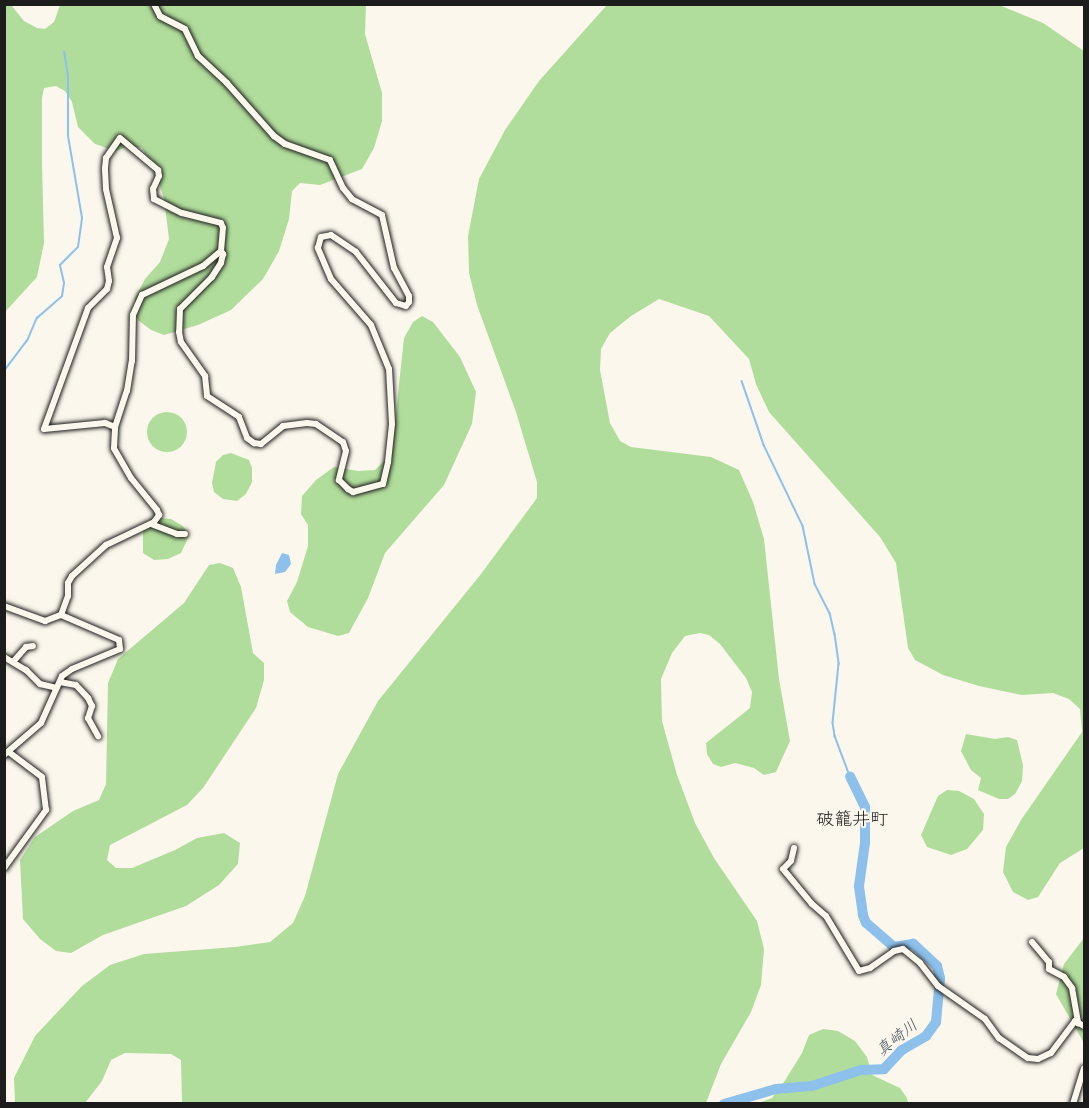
<!DOCTYPE html>
<meta charset="utf-8">
<style>
body{margin:0}
#map{position:relative;width:1089px;height:1108px;overflow:hidden;background:#fbf7ec;font-family:Pangolin,"Klee One",sans-serif}
div>[style]{position:absolute}
.green>*{inset:0;background:#b1dd9c}
.round{border-radius:50%}
.water>*{inset:0;background:#8dc0ea}
.stream>*{height:1.5px;margin:-0.75px;padding:0 0.75px;transform-origin:0.75px;border-radius:0.75px;background:#8dc0ea}
.river>*{height:10px;margin:-5px;padding:0 5px;transform-origin:5px;border-radius:5px;background:#8dc0ea}
.roads{filter:drop-shadow(0 0 2px #1c1c1c) drop-shadow(0 0 2px #1c1c1c)}
.street>*{height:6px;margin:-3px;padding:0 3px;transform-origin:3px;border-radius:3px;background:#fbf7ec}
span{translate:-50% -50%;white-space:nowrap;text-align:center;line-height:1.15;-webkit-text-stroke:4.5px #fbf7ec;paint-order:stroke}
.water-label{font-size:16px;color:#445564;font-style:italic}
.quarter-label{font-size:18px;color:#1c1c1c}
.frame{position:absolute;inset:0;border:6px solid #1c1c1c;pointer-events:none}
</style>
<div id="map">
<div class="green">
<div style="clip-path:polygon(5px 5px,11px 5px,24px 21px,37px 28px,45px 29px,54px 22px,60px 5px,366px 5px,365px 34px,382px 93px,382px 121px,374px 148px,362px 169px,320px 185px,300px 183px,292px 191px,289px 219px,279px 251px,263px 279px,231px 310px,198px 325px,164px 335px,151px 330px,138px 320px,135px 311px,135px 298px,145px 279px,160px 262px,169px 239px,164px 198px,153px 167px,142px 148px,130px 146px,116px 151px,95px 144px,78px 127px,72px 102px,65px 91px,56px 86px,44px 88px,42px 98px,42px 163px,44px 243px,37px 277px,5px 312px)"></div>
<div style="clip-path:polygon(607px 5px,999px 5px,1043px 23px,1084px 51px,1084px 848px,1060px 863px,1038px 897px,1028px 900px,1013px 892px,1003px 872px,1006px 847px,1021px 820px,1082px 732px,1080px 709px,1069px 699px,1053px 693px,1022px 695px,979px 686px,943px 675px,915px 660px,908px 648px,896px 563px,880px 537px,769px 412px,756px 384px,749px 359px,709px 316px,659px 299px,631px 316px,610px 333px,601px 349px,600px 370px,610px 423px,620px 441px,631px 447px,711px 457px,739px 470px,753px 502px,764px 539px,779px 679px,790px 741px,776px 772px,764px 775px,754px 768px,735px 763px,721px 767px,713px 764px,707px 754px,706px 743px,750px 708px,752px 692px,746px 678px,720px 644px,709px 635px,700px 633px,685px 636px,672px 653px,661px 679px,662px 721px,677px 775px,695px 823px,714px 858px,757px 921px,764px 949px,761px 985px,751px 1012px,721px 1064px,706px 1103px,182px 1103px,181px 1060px,171px 1054px,125px 1053px,111px 1060px,102px 1081px,85px 1103px,15px 1103px,14px 1078px,35px 1036px,82px 986px,110px 965px,144px 954px,235px 947px,270px 942px,293px 923px,305px 896px,338px 774px,378px 701px,481px 574px,537px 498px,537px 482px,516px 412px,477px 305px,469px 273px,468px 236px,479px 179px,505px 130px,539px 81px)"></div>
<div style="clip-path:polygon(422px 316px,433px 322px,460px 357px,476px 392px,472px 424px,444px 485px,385px 553px,368px 598px,349px 633px,338px 636px,308px 627px,290px 612px,287px 601px,297px 582px,308px 546px,308px 525px,301px 514px,302px 496px,316px 480px,334px 467px,358px 471px,375px 470px,387px 458px,393px 441px,404px 338px,413px 322px)"></div>
<div class="round" style="left:147px;top:412px;width:40px;height:40px"></div>
<div style="clip-path:polygon(231px 453px,249px 460px,252px 468px,252px 482px,246px 494px,237px 501px,223px 499px,214px 492px,212px 483px,216px 462px,223px 455px)"></div>
<div style="clip-path:polygon(160px 518px,171px 519px,183px 526px,189px 536px,181px 553px,168px 559px,154px 560px,143px 553px,143px 529px)"></div>
<div style="clip-path:polygon(220px 563px,233px 568px,241px 587px,253px 653px,264px 663px,264px 680px,256px 708px,203px 788px,187px 805px,110px 845px,107px 860px,116px 868px,132px 868px,175px 850px,197px 838px,224px 833px,240px 843px,238px 864px,219px 885px,186px 906px,103px 935px,71px 953px,56px 951px,40px 939px,23px 919px,20px 860px,35px 837px,73px 811px,99px 800px,106px 784px,108px 683px,118px 659px,184px 603px,209px 565px)"></div>
<div style="clip-path:polygon(966px 734px,995px 739px,1008px 737px,1017px 740px,1023px 765px,1022px 781px,1015px 794px,1008px 799px,999px 799px,978px 790px,981px 778px,971px 770px,961px 751px)"></div>
<div style="clip-path:polygon(947px 790px,959px 791px,974px 799px,984px 814px,983px 830px,967px 849px,951px 855px,927px 847px,921px 835px,938px 796px)"></div>
<div style="clip-path:polygon(1084px 938px,1084px 1043px,1056px 994px,1064px 964px)"></div>
<div style="clip-path:polygon(823px 1029px,838px 1031px,855px 1041px,867px 1057px,872px 1075px,900px 1088px,907px 1098px,908px 1103px,759px 1103px,772px 1098px,784px 1082px,802px 1053px,809px 1035px)"></div>
</div>
<div class="water">
<div style="clip-path:polygon(282px 553px,289px 555px,291px 564px,285px 572px,275px 574px,276px 565px)"></div>
</div>
<div class="stream">
<div style="left:4px;top:371px;width:38px;rotate:-53deg"></div>
<div style="left:27px;top:341px;width:25px;rotate:-67deg"></div>
<div style="left:37px;top:318px;width:33px;rotate:-41deg"></div>
<div style="left:62px;top:296px;width:13px;rotate:-81deg"></div>
<div style="left:64px;top:283px;width:18px;rotate:-103deg"></div>
<div style="left:60px;top:265px;width:25px;rotate:-45deg"></div>
<div style="left:78px;top:247px;width:29px;rotate:-82deg"></div>
<div style="left:82px;top:218px;width:83px;rotate:-99.7deg"></div>
<div style="left:68px;top:136px;width:60px;rotate:-90deg"></div>
<div style="left:68px;top:76px;width:24px;rotate:-99deg"></div>
<div style="left:742px;top:381px;width:68px;rotate:71deg"></div>
<div style="left:764px;top:445px;width:90px;rotate:64.3deg"></div>
<div style="left:803px;top:526px;width:59px;rotate:78.3deg"></div>
<div style="left:815px;top:584px;width:33px;rotate:63deg"></div>
<div style="left:830px;top:613px;width:22px;rotate:77deg"></div>
<div style="left:835px;top:634px;width:30px;rotate:82deg"></div>
<div style="left:839px;top:664px;width:59px;rotate:95.8deg"></div>
<div style="left:833px;top:723px;width:13px;rotate:81deg"></div>
<div style="left:835px;top:736px;width:43px;rotate:69.4deg"></div>
</div>
<div class="river">
<div style="left:724px;top:1104px;width:54px;rotate:-16.1deg"></div>
<div style="left:776px;top:1089px;width:36px;rotate:-5deg"></div>
<div style="left:812px;top:1086px;width:52px;rotate:-18.1deg"></div>
<div style="left:861px;top:1070px;width:23px;rotate:-2deg"></div>
<div style="left:884px;top:1069px;width:26px;rotate:-47deg"></div>
<div style="left:902px;top:1050px;width:28px;rotate:-30deg"></div>
<div style="left:926px;top:1036px;width:17px;rotate:-54deg"></div>
<div style="left:936px;top:1022px;width:44px;rotate:-84.8deg"></div>
<div style="left:940px;top:978px;width:12px;rotate:-104deg"></div>
<div style="left:937px;top:966px;width:33px;rotate:-137deg"></div>
<div style="left:913px;top:944px;width:19px;rotate:171deg"></div>
<div style="left:894px;top:947px;width:37px;rotate:-139deg"></div>
<div style="left:866px;top:923px;width:9px;rotate:-111deg"></div>
<div style="left:863px;top:915px;width:29px;rotate:-98deg"></div>
<div style="left:859px;top:886px;width:43px;rotate:-82.1deg"></div>
<div style="left:865px;top:843px;width:36px;rotate:-90deg"></div>
<div style="left:865px;top:807px;width:34px;rotate:-116deg"></div>
</div>
<div class="roads">
<div class="street">
<div style="left:115px;top:427px;width:11px;rotate:-158deg"></div>
<div style="left:105px;top:423px;width:61px;rotate:174.4deg"></div>
<div style="left:44px;top:429px;width:129px;rotate:-70deg"></div>
<div style="left:88px;top:308px;width:27px;rotate:-45deg"></div>
<div style="left:107px;top:289px;width:8px;rotate:-76deg"></div>
<div style="left:109px;top:281px;width:14px;rotate:-98deg"></div>
<div style="left:107px;top:267px;width:31px;rotate:-71deg"></div>
<div style="left:117px;top:238px;width:50px;rotate:-102.7deg"></div>
<div style="left:106px;top:189px;width:21px;rotate:-93deg"></div>
<div style="left:105px;top:168px;width:10px;rotate:-84deg"></div>
<div style="left:106px;top:158px;width:24px;rotate:-55deg"></div>
<div style="left:120px;top:138px;width:50px;rotate:40.1deg"></div>
<div style="left:158px;top:170px;width:6px;rotate:81deg"></div>
<div style="left:159px;top:176px;width:14px;rotate:115deg"></div>
<div style="left:153px;top:189px;width:10px;rotate:84deg"></div>
<div style="left:154px;top:199px;width:31px;rotate:27deg"></div>
<div style="left:182px;top:213px;width:40px;rotate:14.4deg"></div>
<div style="left:221px;top:223px;width:5px;rotate:68deg"></div>
<div style="left:223px;top:228px;width:23px;rotate:95deg"></div>
<div style="left:221px;top:251px;width:4px;rotate:56deg"></div>
<div style="left:223px;top:254px;width:9px;rotate:103deg"></div>
<div style="left:221px;top:263px;width:17px;rotate:123deg"></div>
<div style="left:212px;top:277px;width:45px;rotate:135deg"></div>
<div style="left:180px;top:309px;width:23px;rotate:92deg"></div>
<div style="left:179px;top:332px;width:10px;rotate:79deg"></div>
<div style="left:181px;top:342px;width:42px;rotate:54.8deg"></div>
<div style="left:205px;top:376px;width:20px;rotate:84deg"></div>
<div style="left:207px;top:396px;width:38px;rotate:33deg"></div>
<div style="left:239px;top:417px;width:22px;rotate:69deg"></div>
<div style="left:247px;top:438px;width:9px;rotate:36deg"></div>
<div style="left:254px;top:443px;width:7px;rotate:8deg"></div>
<div style="left:261px;top:444px;width:28px;rotate:-39deg"></div>
<div style="left:283px;top:426px;width:24px;rotate:-7deg"></div>
<div style="left:307px;top:423px;width:9px;rotate:6deg"></div>
<div style="left:316px;top:424px;width:32px;rotate:34deg"></div>
<div style="left:343px;top:442px;width:9px;rotate:72deg"></div>
<div style="left:346px;top:451px;width:30px;rotate:104deg"></div>
<div style="left:339px;top:480px;width:13px;rotate:45deg"></div>
<div style="left:348px;top:489px;width:6px;rotate:31deg"></div>
<div style="left:353px;top:492px;width:31px;rotate:-15deg"></div>
<div style="left:383px;top:484px;width:23px;rotate:-77deg"></div>
<div style="left:388px;top:462px;width:38px;rotate:-84deg"></div>
<div style="left:392px;top:424px;width:55px;rotate:-93.1deg"></div>
<div style="left:389px;top:369px;width:48px;rotate:-112.2deg"></div>
<div style="left:371px;top:325px;width:61px;rotate:-131deg"></div>
<div style="left:331px;top:279px;width:34px;rotate:-113deg"></div>
<div style="left:318px;top:248px;width:11px;rotate:-75deg"></div>
<div style="left:321px;top:237px;width:10px;rotate:-11deg"></div>
<div style="left:331px;top:235px;width:30px;rotate:34deg"></div>
<div style="left:356px;top:252px;width:65px;rotate:51.9deg"></div>
<div style="left:396px;top:303px;width:10px;rotate:17deg"></div>
<div style="left:406px;top:306px;width:5px;rotate:-53deg"></div>
<div style="left:409px;top:302px;width:6px;rotate:-90deg"></div>
<div style="left:409px;top:296px;width:32px;rotate:-118deg"></div>
<div style="left:394px;top:268px;width:54px;rotate:-102.8deg"></div>
<div style="left:382px;top:215px;width:34px;rotate:-152deg"></div>
<div style="left:352px;top:199px;width:14px;rotate:-129deg"></div>
<div style="left:343px;top:188px;width:31px;rotate:-115deg"></div>
<div style="left:330px;top:160px;width:48px;rotate:-160.4deg"></div>
<div style="left:285px;top:144px;width:14px;rotate:-144deg"></div>
<div style="left:274px;top:136px;width:71px;rotate:-131.6deg"></div>
<div style="left:227px;top:83px;width:40px;rotate:-137deg"></div>
<div style="left:198px;top:56px;width:30px;rotate:-116deg"></div>
<div style="left:185px;top:29px;width:28px;rotate:-153deg"></div>
<div style="left:160px;top:16px;width:13px;rotate:-117deg"></div>
<div style="left:151px;top:524px;width:28px;rotate:21deg"></div>
<div style="left:177px;top:534px;width:8px"></div>
<div style="left:4px;top:606px;width:44px;rotate:20.1deg"></div>
<div style="left:45px;top:621px;width:17px;rotate:-21deg"></div>
<div style="left:61px;top:615px;width:20px;rotate:-70deg"></div>
<div style="left:68px;top:596px;width:13px;rotate:-90deg"></div>
<div style="left:68px;top:583px;width:8px;rotate:-60deg"></div>
<div style="left:72px;top:576px;width:46px;rotate:-42.4deg"></div>
<div style="left:106px;top:545px;width:53px;rotate:-25.6deg"></div>
<div style="left:154px;top:522px;width:9px;rotate:-54deg"></div>
<div style="left:159px;top:515px;width:5px;rotate:-112deg"></div>
<div style="left:157px;top:510px;width:41px;rotate:-129.1deg"></div>
<div style="left:131px;top:478px;width:34px;rotate:-120deg"></div>
<div style="left:114px;top:448px;width:21px;rotate:-87deg"></div>
<div style="left:115px;top:427px;width:38px;rotate:-72deg"></div>
<div style="left:127px;top:391px;width:30px;rotate:-81deg"></div>
<div style="left:132px;top:361px;width:46px;rotate:-88.8deg"></div>
<div style="left:133px;top:315px;width:22px;rotate:-66deg"></div>
<div style="left:142px;top:295px;width:68px;rotate:-25.4deg"></div>
<div style="left:203px;top:266px;width:23px;rotate:-40deg"></div>
<div style="left:4px;top:657px;width:26px;rotate:31deg"></div>
<div style="left:26px;top:670px;width:20px;rotate:45deg"></div>
<div style="left:40px;top:684px;width:17px;rotate:13deg"></div>
<div style="left:13px;top:662px;width:20px;rotate:-49deg"></div>
<div style="left:26px;top:647px;width:7px;rotate:-8deg"></div>
<div style="left:60px;top:682px;width:16px;rotate:11deg"></div>
<div style="left:76px;top:685px;width:18px;rotate:47deg"></div>
<div style="left:88px;top:698px;width:9px;rotate:63deg"></div>
<div style="left:92px;top:706px;width:13px;rotate:108deg"></div>
<div style="left:88px;top:718px;width:21px;rotate:61deg"></div>
<div style="left:4px;top:755px;width:49px;rotate:-40.9deg"></div>
<div style="left:41px;top:723px;width:51px;rotate:-65.9deg"></div>
<div style="left:62px;top:676px;width:12px;rotate:-35deg"></div>
<div style="left:72px;top:669px;width:52px;rotate:-22.6deg"></div>
<div style="left:120px;top:649px;width:9px;rotate:-96deg"></div>
<div style="left:119px;top:640px;width:63px;rotate:-156.7deg"></div>
<div style="left:794px;top:848px;width:13px;rotate:103deg"></div>
<div style="left:791px;top:861px;width:11px;rotate:135deg"></div>
<div style="left:783px;top:869px;width:45px;rotate:50.4deg"></div>
<div style="left:812px;top:904px;width:18px;rotate:41deg"></div>
<div style="left:826px;top:916px;width:64px;rotate:59deg"></div>
<div style="left:859px;top:971px;width:11px;rotate:-15deg"></div>
<div style="left:870px;top:968px;width:29px;rotate:-35deg"></div>
<div style="left:894px;top:951px;width:9px;rotate:-13deg"></div>
<div style="left:903px;top:949px;width:22px;rotate:39deg"></div>
<div style="left:920px;top:963px;width:29px;rotate:52deg"></div>
<div style="left:938px;top:986px;width:57px;rotate:35.1deg"></div>
<div style="left:985px;top:1019px;width:24px;rotate:54deg"></div>
<div style="left:999px;top:1038px;width:35px;rotate:35deg"></div>
<div style="left:1028px;top:1058px;width:10px;rotate:6deg"></div>
<div style="left:1038px;top:1059px;width:14px;rotate:-25deg"></div>
<div style="left:1051px;top:1053px;width:40px;rotate:-53deg"></div>
<div style="left:1075px;top:1021px;width:10px;rotate:29deg"></div>
<div style="left:4px;top:868px;width:72px;rotate:-54.1deg"></div>
<div style="left:46px;top:810px;width:33px;rotate:-97deg"></div>
<div style="left:42px;top:777px;width:41px;rotate:-142.9deg"></div>
<div style="left:1032px;top:942px;width:26px;rotate:50deg"></div>
<div style="left:1049px;top:962px;width:7px;rotate:90deg"></div>
<div style="left:1049px;top:969px;width:17px;rotate:28deg"></div>
<div style="left:1064px;top:977px;width:14px;rotate:54deg"></div>
<div style="left:1072px;top:988px;width:36px;rotate:80deg"></div>
<div style="left:1073px;top:1104px;width:37px;rotate:-73deg"></div>
</div>
</div>
<div class="water-label">
<span style="left:897px;top:1038px;rotate:-39deg">真崎川</span>
</div>
<div class="quarter-label">
<span style="left:852px;top:820px">破籠井町</span>
</div>
<div class="frame"></div>
</div>
